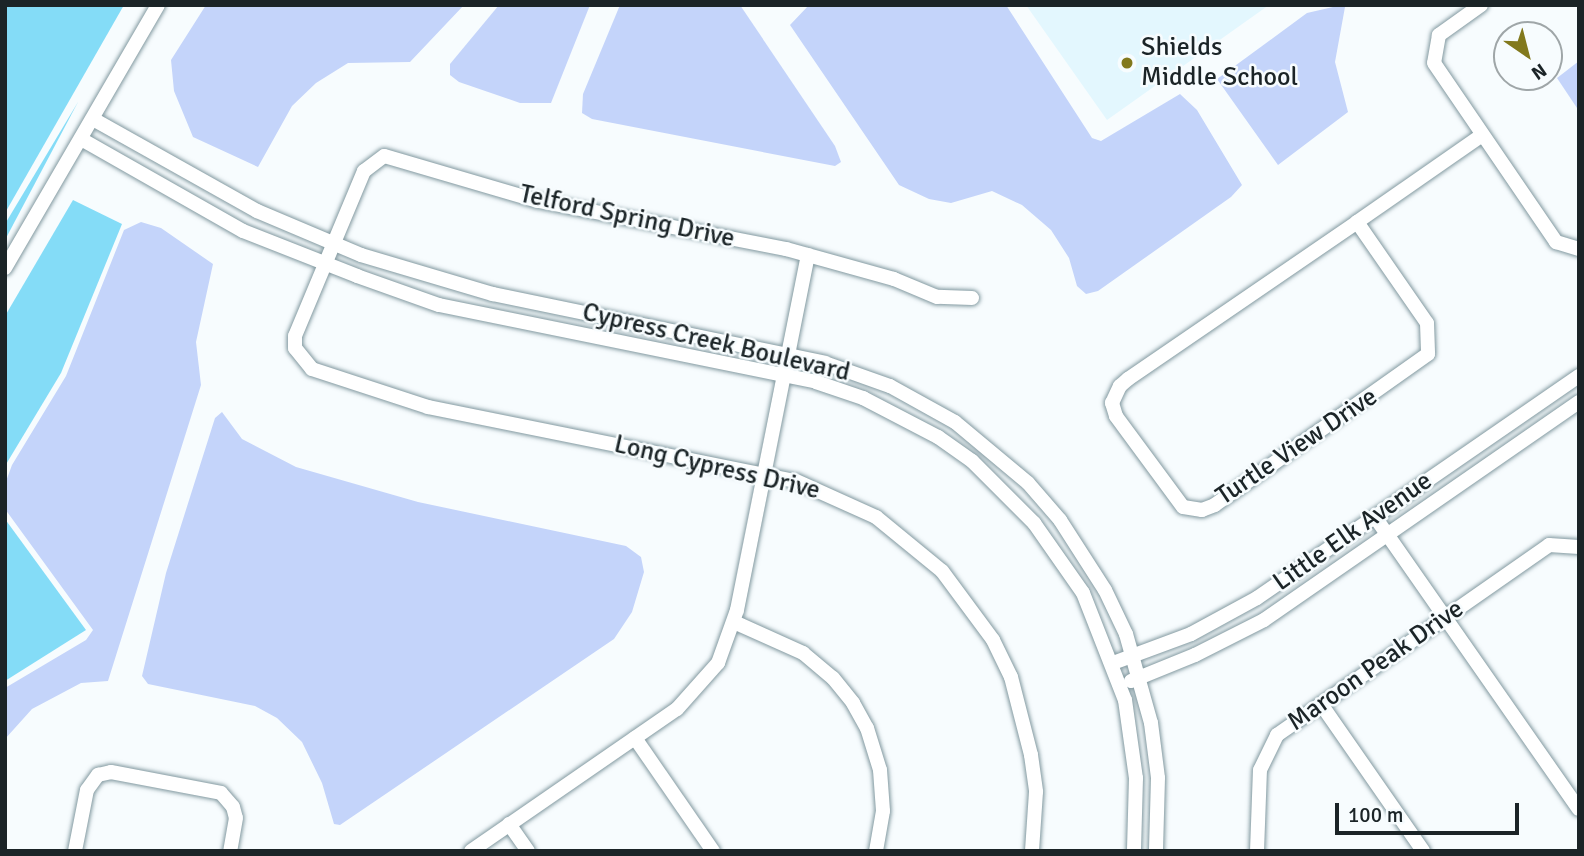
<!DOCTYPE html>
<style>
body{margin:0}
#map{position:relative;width:1584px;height:856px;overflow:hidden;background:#f7fcfe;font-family:Signika,sans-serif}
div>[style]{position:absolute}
.built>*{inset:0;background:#e3f7fe}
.green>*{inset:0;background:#84dcf7}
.water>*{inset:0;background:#c4d4fa}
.roads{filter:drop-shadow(0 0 2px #8299a0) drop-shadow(0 0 2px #8299a0)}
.minor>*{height:14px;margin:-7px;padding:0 7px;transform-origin:7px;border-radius:7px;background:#fff}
.dots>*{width:19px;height:19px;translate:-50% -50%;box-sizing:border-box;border:4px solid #f7fcfe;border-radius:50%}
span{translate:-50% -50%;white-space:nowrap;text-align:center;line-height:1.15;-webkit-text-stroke:5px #f7fcfe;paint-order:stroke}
.poi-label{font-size:26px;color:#1b2427}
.left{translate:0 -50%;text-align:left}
.street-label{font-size:26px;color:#1b2427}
.frame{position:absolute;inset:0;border:7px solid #1b2427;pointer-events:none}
.north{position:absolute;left:1493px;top:21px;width:70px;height:70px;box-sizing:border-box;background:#f7fcfe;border:2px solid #9fa6a8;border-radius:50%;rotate:145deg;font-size:19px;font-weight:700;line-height:28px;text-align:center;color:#1b2427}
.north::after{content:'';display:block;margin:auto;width:24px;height:32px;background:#82791d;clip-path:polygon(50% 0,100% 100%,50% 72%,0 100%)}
.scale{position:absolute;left:1335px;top:803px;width:184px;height:32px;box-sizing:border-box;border:4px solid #1b2427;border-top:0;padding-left:9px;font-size:21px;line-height:24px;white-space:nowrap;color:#1b2427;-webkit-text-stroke:5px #f7fcfe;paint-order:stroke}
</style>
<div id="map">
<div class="built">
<div style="clip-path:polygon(1026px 5px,1269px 5px,1107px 120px)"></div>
</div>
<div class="green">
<div style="clip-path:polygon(5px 5px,124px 5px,5px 213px)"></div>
<div style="clip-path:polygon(78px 102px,5px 240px,5px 224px)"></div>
<div style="clip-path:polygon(73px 200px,122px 224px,61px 373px,5px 466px,5px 316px)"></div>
<div style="clip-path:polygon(5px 519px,86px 630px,5px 681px)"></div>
</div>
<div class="water">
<div style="clip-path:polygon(206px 5px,464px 5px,410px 62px,348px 63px,316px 83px,292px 106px,258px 167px,193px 137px,174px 91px,171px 60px)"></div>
<div style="clip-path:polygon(499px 5px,590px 5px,551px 103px,520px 103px,459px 82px,450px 75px,450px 64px)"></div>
<div style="clip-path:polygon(620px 5px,740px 5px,835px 146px,841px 162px,835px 166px,592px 119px,582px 113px,583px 94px)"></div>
<div style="clip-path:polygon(809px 5px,1006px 5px,1092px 138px,1101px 141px,1180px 94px,1197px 110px,1242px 185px,1231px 197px,1098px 291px,1086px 294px,1077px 286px,1069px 258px,1051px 230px,1022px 205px,992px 191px,951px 203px,929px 199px,899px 185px,790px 25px)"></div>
<div style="clip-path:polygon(1333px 7px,1345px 7px,1335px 62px,1348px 112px,1278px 165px,1217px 79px,1307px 13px)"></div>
<div style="clip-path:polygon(1579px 61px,1579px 111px,1557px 78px)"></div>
<div style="clip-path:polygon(141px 222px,161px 228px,213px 264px,196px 342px,201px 385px,108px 681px,81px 683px,32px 709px,5px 739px,5px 688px,86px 640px,93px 630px,5px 509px,5px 484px,12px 465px,66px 376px,124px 230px)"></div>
<div style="clip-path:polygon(222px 412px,242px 439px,296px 467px,418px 502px,626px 546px,641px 557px,644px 572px,632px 612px,614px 639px,340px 825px,334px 824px,322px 783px,302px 742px,277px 718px,255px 706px,148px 684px,142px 676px,166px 573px,215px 418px)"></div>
</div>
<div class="roads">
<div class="minor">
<div style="left:1481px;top:5px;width:52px;rotate:144.5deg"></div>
<div style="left:1439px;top:35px;width:28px;rotate:100deg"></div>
<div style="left:1434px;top:63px;width:217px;rotate:55.7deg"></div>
<div style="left:1556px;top:242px;width:24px;rotate:17deg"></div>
<div style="left:93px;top:119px;width:188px;rotate:29.3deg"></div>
<div style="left:257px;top:211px;width:113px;rotate:22.9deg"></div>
<div style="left:361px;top:255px;width:138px;rotate:16.5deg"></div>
<div style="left:493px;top:294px;width:339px;rotate:11.7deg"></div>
<div style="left:825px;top:363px;width:69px;rotate:19.5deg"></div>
<div style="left:890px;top:386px;width:74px;rotate:29deg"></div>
<div style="left:955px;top:422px;width:95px;rotate:39.9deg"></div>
<div style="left:1028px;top:483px;width:49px;rotate:49.1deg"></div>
<div style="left:1060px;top:520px;width:83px;rotate:57.3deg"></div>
<div style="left:1105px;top:590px;width:49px;rotate:64.5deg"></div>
<div style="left:1126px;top:634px;width:92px;rotate:74.3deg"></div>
<div style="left:1151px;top:723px;width:55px;rotate:82.7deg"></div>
<div style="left:1158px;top:778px;width:73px;rotate:91.6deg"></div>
<div style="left:81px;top:139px;width:186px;rotate:29.6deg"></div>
<div style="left:243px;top:231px;width:123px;rotate:21.5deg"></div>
<div style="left:357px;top:276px;width:87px;rotate:19.5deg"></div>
<div style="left:439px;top:305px;width:385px;rotate:11.5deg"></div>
<div style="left:816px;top:382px;width:50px;rotate:18.8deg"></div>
<div style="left:863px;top:398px;width:85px;rotate:27.5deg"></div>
<div style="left:938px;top:437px;width:42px;rotate:35.2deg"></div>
<div style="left:972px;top:461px;width:88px;rotate:45deg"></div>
<div style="left:1034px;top:523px;width:85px;rotate:55deg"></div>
<div style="left:1083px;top:593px;width:115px;rotate:68.6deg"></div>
<div style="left:1125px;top:700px;width:79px;rotate:82deg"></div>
<div style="left:1136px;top:778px;width:73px;rotate:91.6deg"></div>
<div style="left:1357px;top:222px;width:123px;rotate:55.3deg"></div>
<div style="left:1427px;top:323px;width:31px;rotate:88deg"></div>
<div style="left:1428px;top:354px;width:261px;rotate:144.7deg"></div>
<div style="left:1215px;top:505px;width:14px;rotate:159deg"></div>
<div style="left:1202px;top:510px;width:19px;rotate:-171deg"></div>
<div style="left:1183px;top:507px;width:113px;rotate:-126.4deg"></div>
<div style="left:1116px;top:416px;width:14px;rotate:-107deg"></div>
<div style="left:1112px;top:403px;width:19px;rotate:-65deg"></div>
<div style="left:1120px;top:386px;width:11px;rotate:-41deg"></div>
<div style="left:1128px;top:379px;width:278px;rotate:-34.4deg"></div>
<div style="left:1357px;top:222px;width:152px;rotate:-34.8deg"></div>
<div style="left:5px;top:268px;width:304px;rotate:-59.8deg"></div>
<div style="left:972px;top:298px;width:35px;rotate:-178deg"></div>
<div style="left:937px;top:297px;width:47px;rotate:-157.3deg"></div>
<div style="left:894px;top:279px;width:112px;rotate:-164.5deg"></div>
<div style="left:786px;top:249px;width:253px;rotate:-169deg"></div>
<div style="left:538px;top:201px;width:160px;rotate:-163.7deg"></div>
<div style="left:384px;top:156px;width:25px;rotate:143deg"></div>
<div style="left:364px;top:171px;width:179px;rotate:112.7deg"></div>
<div style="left:295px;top:336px;width:12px;rotate:90deg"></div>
<div style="left:295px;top:348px;width:27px;rotate:51deg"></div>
<div style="left:312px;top:369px;width:122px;rotate:18.1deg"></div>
<div style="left:428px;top:407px;width:375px;rotate:11.4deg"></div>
<div style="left:796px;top:481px;width:88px;rotate:24.2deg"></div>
<div style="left:876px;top:517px;width:85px;rotate:39.3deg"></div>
<div style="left:942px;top:571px;width:86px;rotate:53.5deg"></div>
<div style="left:993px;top:640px;width:41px;rotate:64.1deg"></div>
<div style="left:1011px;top:677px;width:81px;rotate:75.6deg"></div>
<div style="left:1031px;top:755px;width:37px;rotate:82deg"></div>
<div style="left:1036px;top:792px;width:59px;rotate:93.9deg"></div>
<div style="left:1375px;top:517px;width:356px;rotate:55.1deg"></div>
<div style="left:734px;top:622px;width:76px;rotate:24.2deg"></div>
<div style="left:803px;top:653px;width:39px;rotate:40deg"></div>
<div style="left:833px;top:678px;width:32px;rotate:51deg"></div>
<div style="left:853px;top:703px;width:29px;rotate:61deg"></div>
<div style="left:867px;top:728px;width:44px;rotate:72.8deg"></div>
<div style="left:880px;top:770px;width:41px;rotate:85.8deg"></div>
<div style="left:883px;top:811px;width:41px;rotate:99.9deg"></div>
<div style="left:1113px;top:663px;width:83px;rotate:-20.4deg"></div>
<div style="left:1191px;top:634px;width:75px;rotate:-28.6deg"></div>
<div style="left:1257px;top:598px;width:391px;rotate:-34.6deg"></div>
<div style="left:1131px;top:681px;width:69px;rotate:-22.1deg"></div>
<div style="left:1195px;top:655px;width:77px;rotate:-26.9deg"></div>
<div style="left:1264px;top:620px;width:383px;rotate:-34.7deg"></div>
<div style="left:1321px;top:704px;width:179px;rotate:55.2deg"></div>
<div style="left:635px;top:738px;width:137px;rotate:55.4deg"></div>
<div style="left:509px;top:824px;width:33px;rotate:55deg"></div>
<div style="left:75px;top:851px;width:62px;rotate:-78.9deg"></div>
<div style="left:87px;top:790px;width:19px;rotate:-54deg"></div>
<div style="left:98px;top:775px;width:13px;rotate:-13deg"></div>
<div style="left:111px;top:772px;width:112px;rotate:10.8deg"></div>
<div style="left:221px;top:793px;width:18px;rotate:49deg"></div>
<div style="left:233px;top:807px;width:11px;rotate:75deg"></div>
<div style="left:236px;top:818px;width:34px;rotate:100deg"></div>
<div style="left:471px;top:851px;width:250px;rotate:-34.6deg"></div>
<div style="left:677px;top:709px;width:62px;rotate:-48.3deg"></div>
<div style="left:718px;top:663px;width:56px;rotate:-70.3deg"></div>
<div style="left:737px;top:610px;width:362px;rotate:-78.7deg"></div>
<div style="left:1257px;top:851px;width:81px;rotate:-87.9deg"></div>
<div style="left:1260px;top:770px;width:39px;rotate:-64deg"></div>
<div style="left:1277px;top:735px;width:332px;rotate:-34.9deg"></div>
<div style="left:1549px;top:545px;width:30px;rotate:4deg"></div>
</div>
</div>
<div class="dots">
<div style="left:1127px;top:63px;background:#82791d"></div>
</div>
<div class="poi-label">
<span class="left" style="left:1141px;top:63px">Shields<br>Middle School</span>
</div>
<div class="street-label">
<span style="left:627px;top:217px;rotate:12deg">Telford Spring Drive</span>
<span style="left:716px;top:343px;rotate:13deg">Cypress Creek Boulevard</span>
<span style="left:1297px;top:447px;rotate:-34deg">Turtle View Drive</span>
<span style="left:717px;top:468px;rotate:13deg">Long Cypress Drive</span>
<span style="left:1353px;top:532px;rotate:-35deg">Little Elk Avenue</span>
<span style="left:1376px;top:666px;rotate:-35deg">Maroon Peak Drive</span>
</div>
<div class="frame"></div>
<div class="north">N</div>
<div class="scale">100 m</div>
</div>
